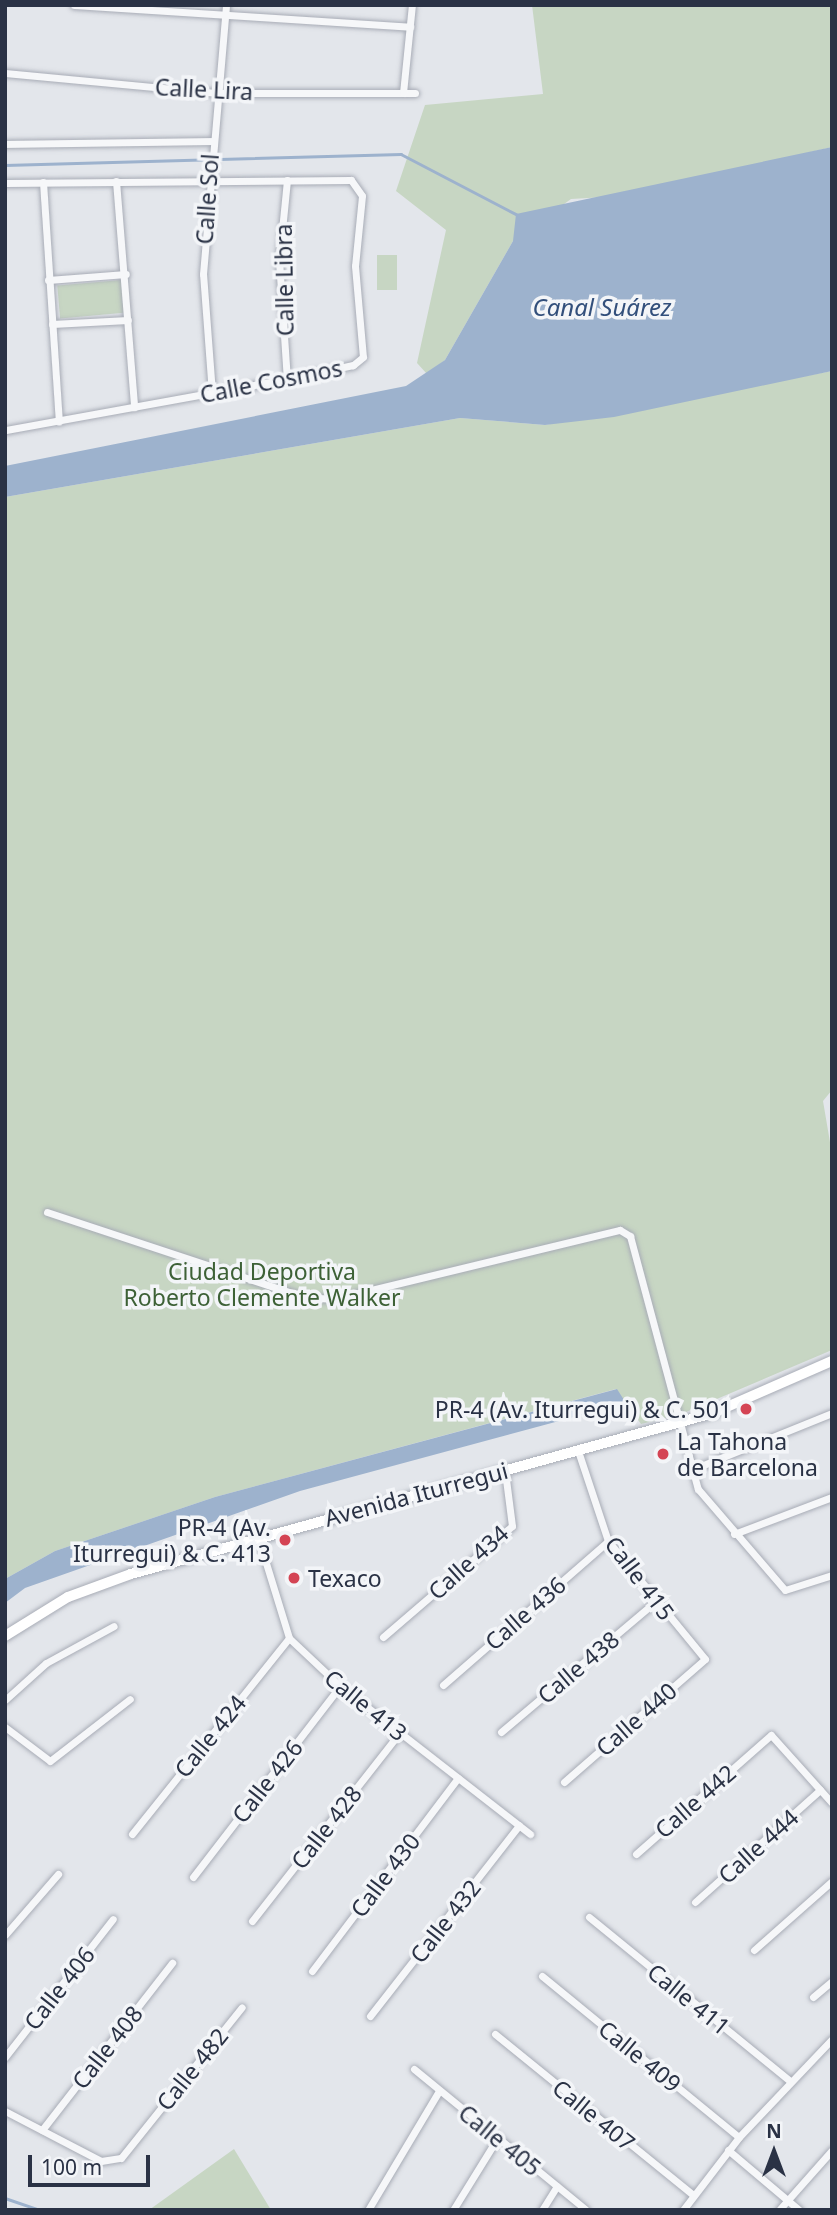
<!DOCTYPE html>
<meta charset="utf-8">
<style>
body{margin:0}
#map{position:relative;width:837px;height:2215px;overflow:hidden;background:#e3e6eb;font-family:"Noto Sans",sans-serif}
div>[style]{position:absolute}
.green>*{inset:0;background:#c7d6c3;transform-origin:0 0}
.water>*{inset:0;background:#9db2cd}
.stream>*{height:2.5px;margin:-1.25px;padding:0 1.25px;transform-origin:1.25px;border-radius:1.25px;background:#9db2cd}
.roads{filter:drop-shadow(0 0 2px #a8acb6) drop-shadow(0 0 2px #a8acb6)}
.street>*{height:7px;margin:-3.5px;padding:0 3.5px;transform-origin:3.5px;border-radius:3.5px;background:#f6f7f9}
.secondary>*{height:10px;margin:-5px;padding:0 5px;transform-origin:5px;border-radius:5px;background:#fff}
.dots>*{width:19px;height:19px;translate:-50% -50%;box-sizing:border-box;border:4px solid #f3f5f8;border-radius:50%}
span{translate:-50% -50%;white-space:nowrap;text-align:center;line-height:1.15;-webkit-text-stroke:7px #f3f5f8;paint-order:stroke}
.street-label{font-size:23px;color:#2a3245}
.park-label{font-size:23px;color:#3d6136}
.poi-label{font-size:23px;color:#2a3245}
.right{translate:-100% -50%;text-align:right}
.left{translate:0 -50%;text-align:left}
.water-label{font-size:24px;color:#324f7b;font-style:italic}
.frame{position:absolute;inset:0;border:7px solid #2a3245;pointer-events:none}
.north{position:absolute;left:739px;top:2117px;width:70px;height:70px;-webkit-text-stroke:5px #f3f5f8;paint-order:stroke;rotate:0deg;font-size:19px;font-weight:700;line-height:28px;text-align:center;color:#2a3245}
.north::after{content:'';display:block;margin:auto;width:24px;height:32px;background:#2a3245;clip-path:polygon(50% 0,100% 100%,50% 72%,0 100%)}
.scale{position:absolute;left:28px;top:2155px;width:122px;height:32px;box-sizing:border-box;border:4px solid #2a3245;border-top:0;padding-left:9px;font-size:21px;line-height:24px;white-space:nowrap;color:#2a3245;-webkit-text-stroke:5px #f3f5f8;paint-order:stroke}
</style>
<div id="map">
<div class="green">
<div style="clip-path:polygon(532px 5px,832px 5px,832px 147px,623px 196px,571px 199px,513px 241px,445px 360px,427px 374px,417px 363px,446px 230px,396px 191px,425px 105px,543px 94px)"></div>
<div style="left:377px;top:255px;width:20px;height:35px"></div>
<div style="left:121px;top:280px;width:33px;height:64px;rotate:85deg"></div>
<div style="clip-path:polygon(832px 371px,832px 1090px,823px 1101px,832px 1154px,832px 1350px,679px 1415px,641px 1424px,616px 1389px,215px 1497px,55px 1551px,5px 1579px,5px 497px,460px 418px,545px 425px)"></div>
<div style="clip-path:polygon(234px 2149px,271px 2210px,149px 2210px)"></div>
</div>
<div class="water">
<div style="clip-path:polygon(832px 147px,832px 371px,614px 417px,545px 425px,460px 418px,5px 497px,5px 466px,406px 386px,445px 360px,513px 241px,516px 214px)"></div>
<div style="clip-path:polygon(617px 1389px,626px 1403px,300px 1491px,25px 1588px,5px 1603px,5px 1579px,55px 1551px,215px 1497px)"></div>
</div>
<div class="stream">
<div style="left:5px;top:165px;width:396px;rotate:-1.6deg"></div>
<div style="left:401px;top:154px;width:130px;rotate:27.6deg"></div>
<div style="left:5px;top:2198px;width:37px;rotate:19deg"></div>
</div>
<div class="roads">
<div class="street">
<div style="left:74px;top:5px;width:337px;rotate:3.7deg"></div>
<div style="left:5px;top:73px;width:214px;rotate:5.4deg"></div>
<div style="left:218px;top:93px;width:197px"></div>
<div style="left:403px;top:93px;width:88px;rotate:-84.2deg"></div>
<div style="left:5px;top:144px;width:206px;rotate:-0.8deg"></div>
<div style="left:287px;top:180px;width:80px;rotate:95.7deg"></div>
<div style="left:279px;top:260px;width:119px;rotate:86.2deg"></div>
<div style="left:116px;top:181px;width:227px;rotate:85.4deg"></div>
<div style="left:43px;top:182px;width:240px;rotate:86.2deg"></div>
<div style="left:5px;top:183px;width:346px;rotate:-0.5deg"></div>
<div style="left:351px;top:180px;width:19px;rotate:55deg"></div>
<div style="left:362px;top:196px;width:70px;rotate:95.7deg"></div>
<div style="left:355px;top:266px;width:91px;rotate:85deg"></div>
<div style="left:363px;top:357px;width:13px;rotate:141deg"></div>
<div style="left:353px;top:365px;width:67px;rotate:168deg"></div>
<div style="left:287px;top:379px;width:287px;rotate:169.7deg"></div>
<div style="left:48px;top:280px;width:78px;rotate:-4.4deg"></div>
<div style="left:52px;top:324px;width:76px;rotate:-3deg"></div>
<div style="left:212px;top:393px;width:119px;rotate:-94.3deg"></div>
<div style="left:203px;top:274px;width:270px;rotate:-85.1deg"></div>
<div style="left:47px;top:1212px;width:271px;rotate:18.3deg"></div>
<div style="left:304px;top:1297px;width:30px;rotate:4deg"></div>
<div style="left:334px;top:1299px;width:294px;rotate:-13.6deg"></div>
<div style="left:620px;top:1230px;width:12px;rotate:31deg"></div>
<div style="left:630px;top:1236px;width:262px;rotate:75deg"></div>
<div style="left:698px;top:1489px;width:133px;rotate:49.3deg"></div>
<div style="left:785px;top:1590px;width:49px;rotate:-17.7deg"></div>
<div style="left:691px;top:1470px;width:152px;rotate:-22deg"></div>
<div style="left:734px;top:1534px;width:105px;rotate:-20.7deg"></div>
<div style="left:258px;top:1537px;width:106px;rotate:72.9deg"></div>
<div style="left:289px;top:1638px;width:70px;rotate:43.3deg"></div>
<div style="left:340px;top:1686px;width:241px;rotate:37.9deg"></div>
<div style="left:383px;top:1637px;width:170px;rotate:-40.7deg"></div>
<div style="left:512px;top:1526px;width:55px;rotate:-97.3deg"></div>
<div style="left:443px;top:1685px;width:219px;rotate:-41.1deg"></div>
<div style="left:5px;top:1700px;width:55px;rotate:-42.1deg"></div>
<div style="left:46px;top:1663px;width:77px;rotate:-28.6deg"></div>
<div style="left:5px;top:1727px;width:56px;rotate:37.1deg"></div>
<div style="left:50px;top:1761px;width:101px;rotate:-37.8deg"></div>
<div style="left:501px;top:1732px;width:202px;rotate:-40.2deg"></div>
<div style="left:564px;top:1782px;width:187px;rotate:-41.1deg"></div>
<div style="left:705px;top:1659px;width:153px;rotate:-129.4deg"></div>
<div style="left:608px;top:1541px;width:95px;rotate:-108.4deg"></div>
<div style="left:132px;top:1834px;width:251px;rotate:-51.3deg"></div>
<div style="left:636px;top:1854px;width:180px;rotate:-41.4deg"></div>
<div style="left:771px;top:1735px;width:91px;rotate:48.1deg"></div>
<div style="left:193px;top:1877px;width:241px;rotate:-52.4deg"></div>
<div style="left:695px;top:1902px;width:168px;rotate:-41.9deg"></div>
<div style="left:589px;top:1917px;width:259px;rotate:39.2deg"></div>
<div style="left:252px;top:1921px;width:240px;rotate:-51.9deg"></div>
<div style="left:5px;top:1935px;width:81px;rotate:-49deg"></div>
<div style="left:754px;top:1950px;width:104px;rotate:-41.5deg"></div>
<div style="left:312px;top:1971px;width:242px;rotate:-52.9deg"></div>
<div style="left:542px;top:1976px;width:254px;rotate:39.3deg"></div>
<div style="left:813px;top:1997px;width:25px;rotate:-40deg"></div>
<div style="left:370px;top:2016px;width:242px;rotate:-52deg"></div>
<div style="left:495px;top:2034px;width:255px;rotate:39.1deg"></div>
<div style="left:5px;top:2057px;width:175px;rotate:-52deg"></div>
<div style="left:414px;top:2069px;width:222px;rotate:39.3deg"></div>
<div style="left:5px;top:2111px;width:108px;rotate:27.5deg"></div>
<div style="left:101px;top:2161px;width:20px;rotate:-9deg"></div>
<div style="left:121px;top:2158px;width:193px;rotate:-51.3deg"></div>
<div style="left:42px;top:2130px;width:212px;rotate:-52.1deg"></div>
<div style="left:728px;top:2150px;width:93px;rotate:40.2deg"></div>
<div style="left:368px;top:2210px;width:139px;rotate:-59.2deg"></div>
<div style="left:453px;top:2210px;width:86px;rotate:-58.3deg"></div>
<div style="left:542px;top:2210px;width:28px;rotate:-58deg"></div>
<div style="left:683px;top:2210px;width:92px;rotate:-52.5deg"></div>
<div style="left:739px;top:2137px;width:135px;rotate:-46.5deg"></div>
<div style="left:779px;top:2210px;width:80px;rotate:-48.5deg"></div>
</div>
<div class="secondary">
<div style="left:5px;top:1636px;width:74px;rotate:-31.8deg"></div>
<div style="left:68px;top:1597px;width:67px;rotate:-20.1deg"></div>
<div style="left:131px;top:1574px;width:604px;rotate:-15.46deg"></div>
<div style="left:713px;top:1413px;width:130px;rotate:-23.6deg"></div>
</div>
</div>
<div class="dots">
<div style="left:746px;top:1409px;background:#d44454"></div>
<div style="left:663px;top:1454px;background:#d44454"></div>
<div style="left:285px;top:1540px;background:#d44454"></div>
<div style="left:294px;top:1578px;background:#d44454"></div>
</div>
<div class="street-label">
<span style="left:204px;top:89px;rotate:3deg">Calle Lira</span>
<span style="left:207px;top:199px;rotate:-86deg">Calle Sol</span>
<span style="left:284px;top:280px;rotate:-91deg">Calle Libra</span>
<span style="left:271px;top:381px;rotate:-11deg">Calle Cosmos</span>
<span style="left:416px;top:1494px;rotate:-15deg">Avenida Iturregui</span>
<span style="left:468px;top:1562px;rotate:-42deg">Calle 434</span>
<span style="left:640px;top:1578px;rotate:53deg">Calle 415</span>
<span style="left:525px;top:1613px;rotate:-41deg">Calle 436</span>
<span style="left:578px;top:1667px;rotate:-40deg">Calle 438</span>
<span style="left:366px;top:1705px;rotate:39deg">Calle 413</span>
<span style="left:636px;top:1719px;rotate:-41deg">Calle 440</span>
<span style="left:210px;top:1736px;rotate:-51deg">Calle 424</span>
<span style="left:267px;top:1781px;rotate:-52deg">Calle 426</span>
<span style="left:695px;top:1801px;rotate:-41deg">Calle 442</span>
<span style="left:326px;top:1827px;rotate:-52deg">Calle 428</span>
<span style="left:758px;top:1846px;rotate:-42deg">Calle 444</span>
<span style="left:385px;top:1875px;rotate:-53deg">Calle 430</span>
<span style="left:445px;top:1921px;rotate:-52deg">Calle 432</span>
<span style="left:59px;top:1988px;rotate:-52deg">Calle 406</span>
<span style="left:689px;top:1999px;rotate:39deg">Calle 411</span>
<span style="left:107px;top:2047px;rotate:-52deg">Calle 408</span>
<span style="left:640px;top:2056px;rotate:39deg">Calle 409</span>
<span style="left:192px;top:2069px;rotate:-51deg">Calle 482</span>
<span style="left:594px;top:2115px;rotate:39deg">Calle 407</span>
<span style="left:500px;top:2140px;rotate:39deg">Calle 405</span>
</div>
<div class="park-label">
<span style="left:262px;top:1284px">Ciudad Deportiva<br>Roberto Clemente Walker</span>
</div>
<div class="poi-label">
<span class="right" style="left:732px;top:1409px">PR-4 (Av. Iturregui) &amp; C. 501</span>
<span class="left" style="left:677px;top:1454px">La Tahona<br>de Barcelona</span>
<span class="right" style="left:271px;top:1540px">PR-4 (Av.<br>Iturregui) &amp; C. 413</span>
<span class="left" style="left:308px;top:1578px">Texaco</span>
</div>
<div class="water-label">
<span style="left:602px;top:307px">Canal Suárez</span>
</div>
<div class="frame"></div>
<div class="north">N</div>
<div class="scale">100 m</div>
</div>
